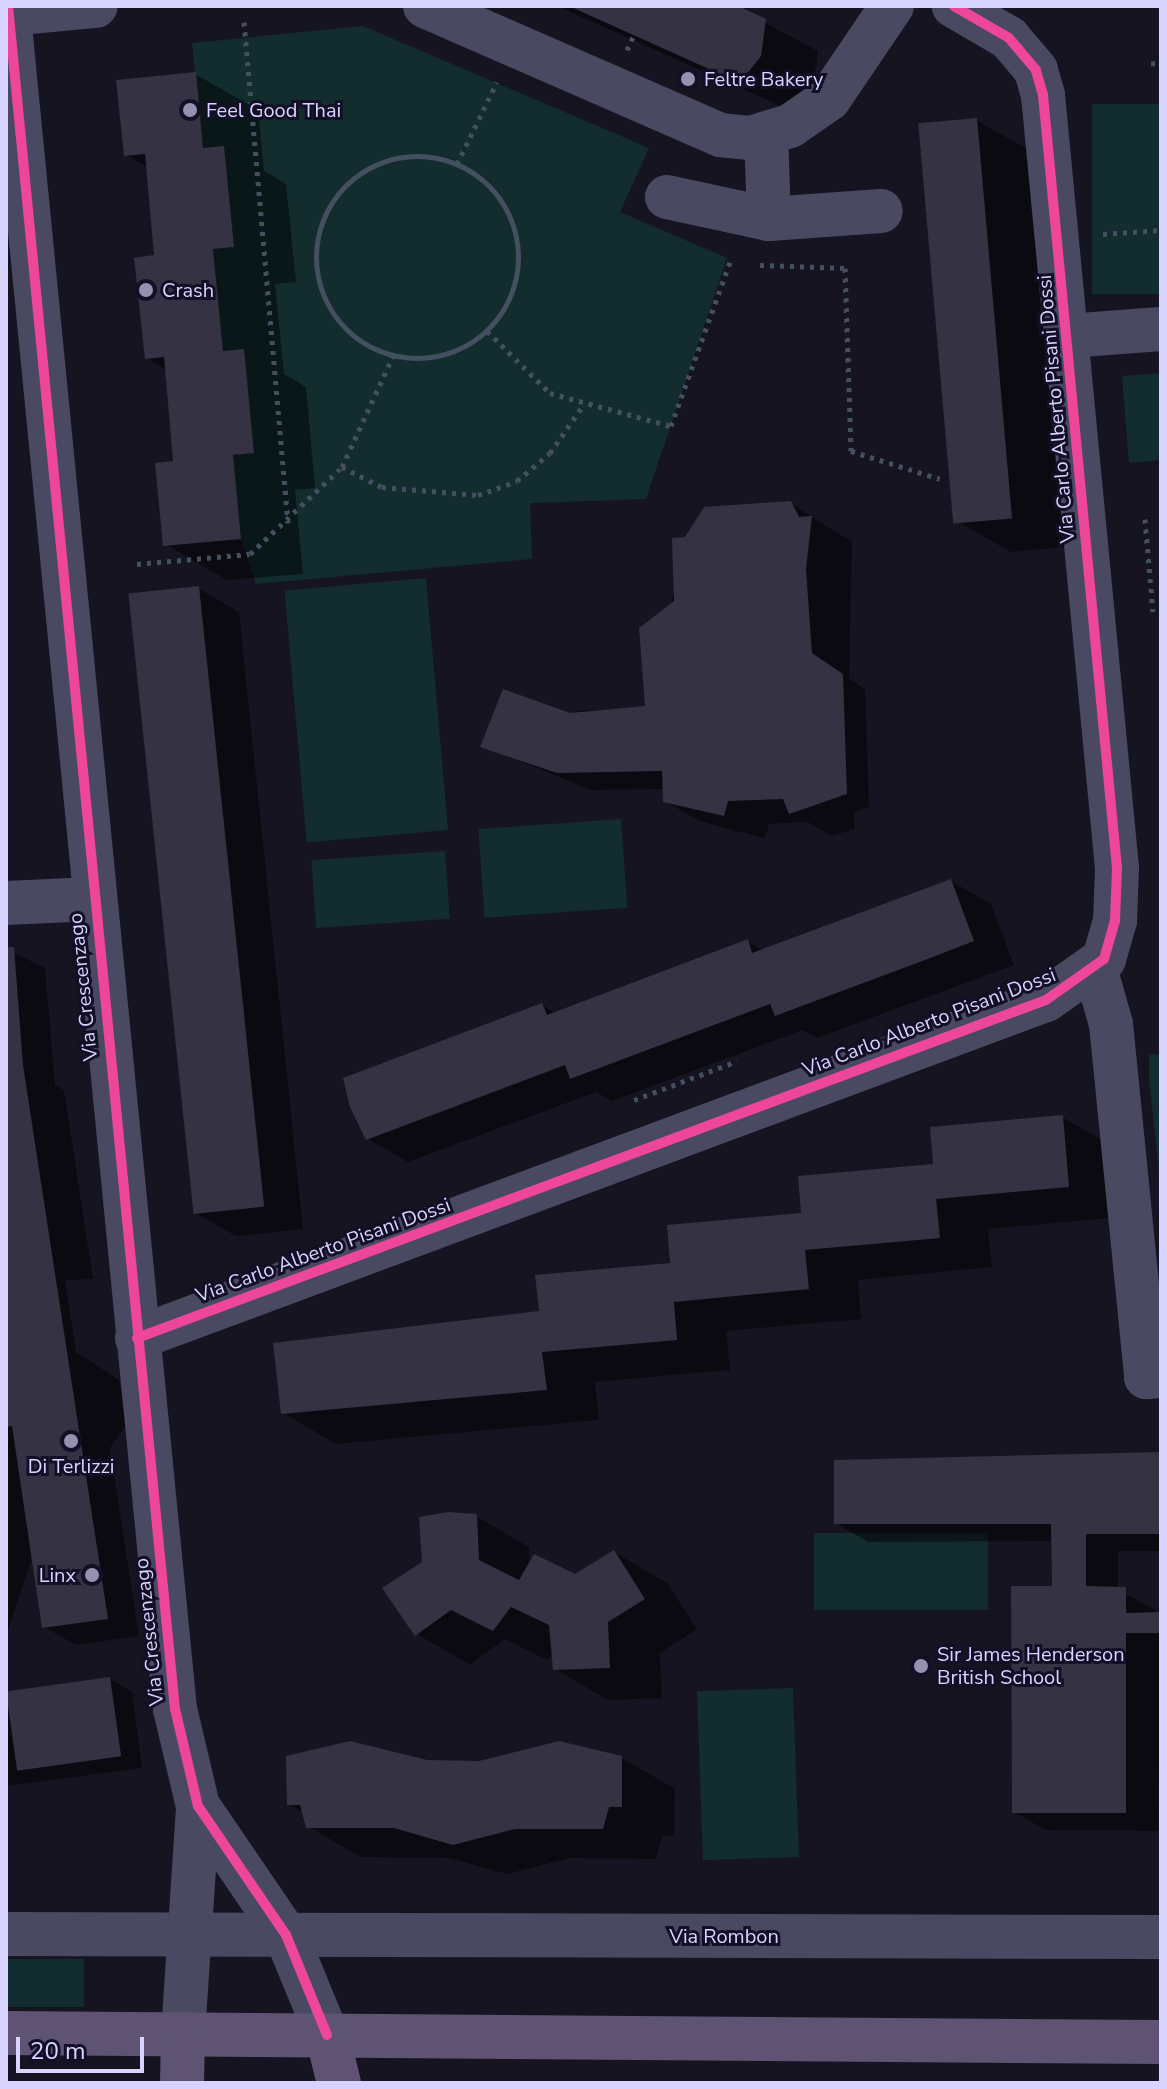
<!DOCTYPE html>
<style>
body{margin:0}
#map{position:relative;width:1167px;height:2089px;overflow:hidden;background:#161421;font-family:"Nunito Sans",sans-serif}
div>[style]{position:absolute}
.green>*{inset:0;background:#132c2d;transform-origin:0 0}
.shadow>*{inset:0;background:#0007}
.building>*{inset:0;background:#343243;transform-origin:0 0}
.path>*{height:5px;margin-top:-2.5px;transform-origin:0;background:repeating-linear-gradient(90deg,#44505f 0 4px,transparent 0 10px)}
.path>.ring{margin:-2.5px;padding:0;box-sizing:content-box;background:none;border:5px solid #44505f;border-radius:50%}
.minor>*{height:44px;margin:-22px;padding:0 22px;transform-origin:22px;border-radius:22px;background:#4a4962}
.major>*{height:44px;margin:-22px;padding:0 22px;transform-origin:22px;border-radius:22px;background:#5e5373}
.cycleway>*{height:10px;margin:-5px;padding:0 5px;transform-origin:5px;border-radius:5px;background:#ed469a}
.dots>*{width:22px;height:22px;translate:-50% -50%;box-sizing:border-box;border:4px solid #130f26;border-radius:50%}
span{translate:-50% -50%;white-space:nowrap;text-align:center;line-height:1.15;-webkit-text-stroke:6px #130f26;paint-order:stroke}
.poi-label{font-size:20px;color:#d9d4ff}
.left{translate:0 -50%;text-align:left}
.right{translate:-100% -50%;text-align:right}
.street-label{font-size:20px;color:#d9d4ff}
.frame{position:absolute;inset:0;border:8px solid #d9d4ff;pointer-events:none}
.scale{position:absolute;left:16px;top:2037px;width:128px;height:36px;box-sizing:border-box;border:4px solid #d9d4ff;border-top:0;padding-left:10px;font-size:24px;line-height:28px;white-space:nowrap;color:#d9d4ff;-webkit-text-stroke:6px #130f26;paint-order:stroke}
</style>
<div id="map">
<div class="green">
<div style="clip-path:polygon(363px 26px,649px 148px,620px 212px,727px 258px,646px 499px,530px 503px,532px 559px,256px 584px,241px 539px,233px 455px,253px 453px,244px 350px,223px 351px,213px 249px,234px 247px,224px 147px,203px 148px,192px 43px)"></div>
<div style="left:1161px;top:104px;width:190px;height:69px;rotate:90deg"></div>
<div style="clip-path:polygon(1161px 373px,1161px 460px,1129px 463px,1122px 376px)"></div>
<div style="left:426px;top:578px;width:253px;height:142px;rotate:85deg"></div>
<div style="left:621px;top:819px;width:89px;height:143px;rotate:86deg"></div>
<div style="left:445px;top:851px;width:68px;height:134px;rotate:86deg"></div>
<div style="clip-path:polygon(1149px 1054px,1161px 1055px,1161px 1190px,1149px 1079px)"></div>
<div style="left:814px;top:1533px;width:174px;height:77px"></div>
<div style="left:793px;top:1688px;width:169px;height:96px;rotate:88deg"></div>
<div style="left:6px;top:1959px;width:78px;height:48px"></div>
</div>
<div class="shadow">
<div style="clip-path:polygon(557px 6px,733px 6px,818px 51px,813px 86px,794px 112px)"></div>
<div style="clip-path:polygon(195px 74px,258px 110px,264px 171px,286px 184px,296px 282px,275px 284px,284px 374px,306px 387px,315px 488px,295px 490px,303px 574px,227px 580px,165px 544px,175px 463px,167px 370px,147px 358px,156px 257px,149px 168px,126px 155px)"></div>
<div style="clip-path:polygon(976px 120px,1029px 150px,1067px 547px,1011px 552px,958px 522px)"></div>
<div style="clip-path:polygon(790px 503px,852px 542px,849px 678px,865px 689px,869px 807px,854px 812px,855px 829px,831px 836px,808px 822px,769px 824px,765px 838px,740px 832px,697px 820px,665px 801px,664px 789px,591px 790px,483px 746px,584px 715px,577px 711px,647px 708px,686px 539px)"></div>
<div style="clip-path:polygon(198px 588px,239px 612px,303px 1229px,236px 1236px,195px 1213px)"></div>
<div style="clip-path:polygon(951px 881px,991px 904px,1014px 965px,817px 1038px,803px 1030px,612px 1101px,596px 1092px,408px 1162px,368px 1139px,542px 1005px,557px 1014px,748px 941px,764px 951px)"></div>
<div style="clip-path:polygon(6px 949px,45px 968px,55px 1085px,64px 1090px,93px 1279px,65px 1280px,76px 1352px,119px 1380px,126px 1425px,110px 1448px,139px 1636px,76px 1645px,44px 1627px,33px 1555px,6px 1637px)"></div>
<div style="clip-path:polygon(1062px 1117px,1116px 1148px,1122px 1217px,988px 1229px,992px 1267px,858px 1280px,861px 1319px,726px 1331px,730px 1370px,595px 1382px,599px 1420px,336px 1444px,283px 1413px)"></div>
<div style="clip-path:polygon(1161px 1454px,1161px 1551px,1118px 1551px,1118px 1589px,1161px 1614px,1158px 1831px,1046px 1830px,1014px 1812px,1054px 1588px,1053px 1541px,868px 1542px,836px 1523px)"></div>
<div style="clip-path:polygon(476px 1516px,529px 1547px,530px 1564px,575px 1576px,614px 1552px,667px 1583px,697px 1629px,660px 1653px,662px 1698px,608px 1700px,555px 1669px,553px 1652px,547px 1660px,505px 1639px,470px 1665px,417px 1634px,424px 1563px)"></div>
<div style="clip-path:polygon(110px 1679px,132px 1692px,142px 1768px,6px 1786px,6px 1693px)"></div>
<div style="clip-path:polygon(622px 1758px,675px 1789px,674px 1836px,662px 1836px,656px 1859px,570px 1858px,507px 1874px,449px 1858px,361px 1857px,307px 1826px,304px 1813px,289px 1804px,426px 1762px)"></div>
</div>
<div class="building">
<div style="clip-path:polygon(569px 6px,738px 6px,766px 19px,761px 56px,740px 83px)"></div>
<div style="clip-path:polygon(196px 72px,203px 148px,224px 146px,234px 247px,213px 249px,223px 351px,244px 349px,254px 453px,233px 455px,241px 539px,163px 546px,155px 463px,173px 461px,164px 357px,145px 359px,134px 258px,154px 255px,145px 154px,124px 156px,116px 80px)"></div>
<div style="left:977px;top:118px;width:402px;height:59px;rotate:85deg"></div>
<div style="clip-path:polygon(791px 501px,799px 517px,812px 516px,806px 569px,812px 653px,843px 674px,847px 794px,789px 814px,783px 799px,728px 801px,724px 816px,663px 802px,662px 771px,557px 773px,480px 747px,503px 689px,570px 713px,645px 706px,639px 628px,674px 601px,672px 538px,685px 537px,704px 507px)"></div>
<div style="left:199px;top:586px;width:624px;height:71px;rotate:84deg"></div>
<div style="clip-path:polygon(951px 879px,974px 941px,925px 960px,775px 1016px,770px 1004px,570px 1079px,565px 1065px,366px 1140px,350px 1107px,343px 1078px,542px 1003px,547px 1015px,748px 939px,752px 953px)"></div>
<div style="clip-path:polygon(6px 947px,14px 947px,23px 1065px,108px 1619px,42px 1628px,12px 1426px,6px 1427px)"></div>
<div style="clip-path:polygon(1063px 1115px,1069px 1187px,936px 1199px,940px 1238px,805px 1250px,809px 1289px,674px 1302px,677px 1340px,542px 1352px,547px 1390px,281px 1414px,273px 1343px,539px 1311px,535px 1275px,670px 1263px,667px 1225px,801px 1213px,798px 1176px,933px 1164px,930px 1127px)"></div>
<div style="clip-path:polygon(1161px 1452px,1161px 1534px,1086px 1534px,1086px 1586px,1126px 1587px,1126px 1613px,1161px 1612px,1161px 1633px,1126px 1633px,1126px 1813px,1012px 1813px,1011px 1586px,1052px 1586px,1051px 1524px,834px 1524px,834px 1460px)"></div>
<div style="clip-path:polygon(448px 1512px,477px 1514px,479px 1560px,519px 1580px,534px 1554px,575px 1574px,614px 1550px,645px 1599px,608px 1622px,610px 1668px,553px 1670px,549px 1625px,511px 1607px,493px 1631px,451px 1610px,415px 1636px,382px 1588px,422px 1562px,419px 1517px)"></div>
<div style="left:110px;top:1677px;width:80px;height:105px;rotate:82deg"></div>
<div style="clip-path:polygon(350px 1741px,427px 1760px,479px 1761px,559px 1741px,622px 1756px,622px 1807px,609px 1807px,603px 1829px,515px 1829px,453px 1845px,394px 1828px,306px 1828px,300px 1805px,287px 1805px,286px 1756px)"></div>
</div>
<div class="path">
<div style="left:244px;top:22px;width:503px;rotate:84.98deg"></div>
<div style="left:627px;top:50px;width:17px;rotate:-65deg"></div>
<div style="left:1151px;top:63px;width:10px;rotate:6deg"></div>
<div class="ring" style="left:316px;top:156px;width:197px;height:197px"></div>
<div style="left:457px;top:164px;width:91px;rotate:-64deg"></div>
<div style="left:1103px;top:234px;width:58px;rotate:-3.9deg"></div>
<div style="left:760px;top:265px;width:85px;rotate:2deg"></div>
<div style="left:845px;top:268px;width:183px;rotate:88.1deg"></div>
<div style="left:851px;top:451px;width:93px;rotate:17.5deg"></div>
<div style="left:487px;top:331px;width:88px;rotate:44.5deg"></div>
<div style="left:550px;top:393px;width:125px;rotate:15.3deg"></div>
<div style="left:671px;top:426px;width:177px;rotate:-70.2deg"></div>
<div style="left:342px;top:467px;width:45px;rotate:26.6deg"></div>
<div style="left:382px;top:487px;width:96px;rotate:4.8deg"></div>
<div style="left:478px;top:495px;width:41px;rotate:-19.7deg"></div>
<div style="left:517px;top:481px;width:43px;rotate:-40.3deg"></div>
<div style="left:550px;top:453px;width:56px;rotate:-55.2deg"></div>
<div style="left:1145px;top:519px;width:93px;rotate:85.1deg"></div>
<div style="left:137px;top:564px;width:113px;rotate:-5.1deg"></div>
<div style="left:250px;top:554px;width:127px;rotate:-43.4deg"></div>
<div style="left:342px;top:467px;width:122px;rotate:-65.3deg"></div>
<div style="left:634px;top:1100px;width:110px;rotate:-20.7deg"></div>
</div>
<div class="minor">
<div style="left:8px;top:6px;width:1711px;rotate:84.4deg"></div>
<div style="left:175px;top:1709px;width:100px;rotate:76.7deg"></div>
<div style="left:198px;top:1806px;width:156px;rotate:55.7deg"></div>
<div style="left:286px;top:1935px;width:108px;rotate:67.7deg"></div>
<div style="left:425px;top:6px;width:322px;rotate:23.6deg"></div>
<div style="left:720px;top:135px;width:30px;rotate:6deg"></div>
<div style="left:750px;top:138px;width:42px;rotate:-16.7deg"></div>
<div style="left:790px;top:126px;width:47px;rotate:-34.7deg"></div>
<div style="left:829px;top:99px;width:112px;rotate:-55.9deg"></div>
<div style="left:9px;top:14px;width:87px;rotate:-5.3deg"></div>
<div style="left:667px;top:197px;width:104px;rotate:12.2deg"></div>
<div style="left:769px;top:219px;width:84px;rotate:-92deg"></div>
<div style="left:769px;top:219px;width:112px;rotate:-4.1deg"></div>
<div style="left:1068px;top:336px;width:93px;rotate:-4.3deg"></div>
<div style="left:6px;top:903px;width:87px;rotate:-2.6deg"></div>
<div style="left:1095px;top:968px;width:58px;rotate:74.1deg"></div>
<div style="left:1111px;top:1024px;width:355px;rotate:84.3deg"></div>
<div style="left:1146px;top:1377px;width:15px;rotate:-4deg"></div>
<div style="left:137px;top:1338px;width:970px;rotate:-20.4deg"></div>
<div style="left:1046px;top:1000px;width:71px;rotate:-35.3deg"></div>
<div style="left:1104px;top:959px;width:40px;rotate:-74deg"></div>
<div style="left:1115px;top:921px;width:53px;rotate:-87.8deg"></div>
<div style="left:1117px;top:868px;width:777px;rotate:-95.47deg"></div>
<div style="left:1043px;top:95px;width:26px;rotate:-106deg"></div>
<div style="left:1036px;top:70px;width:42px;rotate:-130.2deg"></div>
<div style="left:1009px;top:38px;width:64px;rotate:-149.8deg"></div>
<div style="left:6px;top:1934px;width:1155px;rotate:0.15deg"></div>
<div style="left:183px;top:2034px;width:228px;rotate:-86.2deg"></div>
</div>
<div class="major">
<div style="left:6px;top:2033px;width:1155px;rotate:0.45deg"></div>
<div style="left:327px;top:2035px;width:49px;rotate:76deg"></div>
<div style="left:182px;top:2083px;width:49px;rotate:-88.8deg"></div>
</div>
<div class="cycleway">
<div style="left:8px;top:6px;width:1711px;rotate:84.4deg"></div>
<div style="left:175px;top:1709px;width:100px;rotate:76.7deg"></div>
<div style="left:198px;top:1806px;width:156px;rotate:55.7deg"></div>
<div style="left:286px;top:1935px;width:108px;rotate:67.7deg"></div>
<div style="left:137px;top:1338px;width:970px;rotate:-20.4deg"></div>
<div style="left:1046px;top:1000px;width:71px;rotate:-35.3deg"></div>
<div style="left:1104px;top:959px;width:40px;rotate:-74deg"></div>
<div style="left:1115px;top:921px;width:53px;rotate:-87.8deg"></div>
<div style="left:1117px;top:868px;width:777px;rotate:-95.47deg"></div>
<div style="left:1043px;top:95px;width:26px;rotate:-106deg"></div>
<div style="left:1036px;top:70px;width:42px;rotate:-130.2deg"></div>
<div style="left:1009px;top:38px;width:64px;rotate:-149.8deg"></div>
</div>
<div class="dots">
<div style="left:688px;top:79px;background:#9591b1"></div>
<div style="left:190px;top:110px;background:#9591b1"></div>
<div style="left:146px;top:290px;background:#9591b1"></div>
<div style="left:71px;top:1441px;background:#9591b1"></div>
<div style="left:92px;top:1575px;background:#9591b1"></div>
<div style="left:921px;top:1666px;background:#9591b1"></div>
</div>
<div class="poi-label">
<span class="left" style="left:704px;top:79px">Feltre Bakery</span>
<span class="left" style="left:206px;top:110px">Feel Good Thai</span>
<span class="left" style="left:162px;top:290px">Crash</span>
<span style="left:71px;top:1466px">Di Terlizzi</span>
<span class="right" style="left:76px;top:1575px">Linx</span>
<span class="left" style="left:937px;top:1666px">Sir James Henderson<br>British School</span>
</div>
<div class="street-label">
<span style="left:1056px;top:409px;rotate:-95deg">Via Carlo Alberto Pisani Dossi</span>
<span style="left:83px;top:987px;rotate:-96deg">Via Crescenzago</span>
<span style="left:929px;top:1022px;rotate:-21deg">Via Carlo Alberto Pisani Dossi</span>
<span style="left:323px;top:1250px;rotate:-20deg">Via Carlo Alberto Pisani Dossi</span>
<span style="left:149px;top:1632px;rotate:-96deg">Via Crescenzago</span>
<span style="left:724px;top:1936px">Via Rombon</span>
</div>
<div class="frame"></div>
<div class="scale">20 m</div>
</div>
